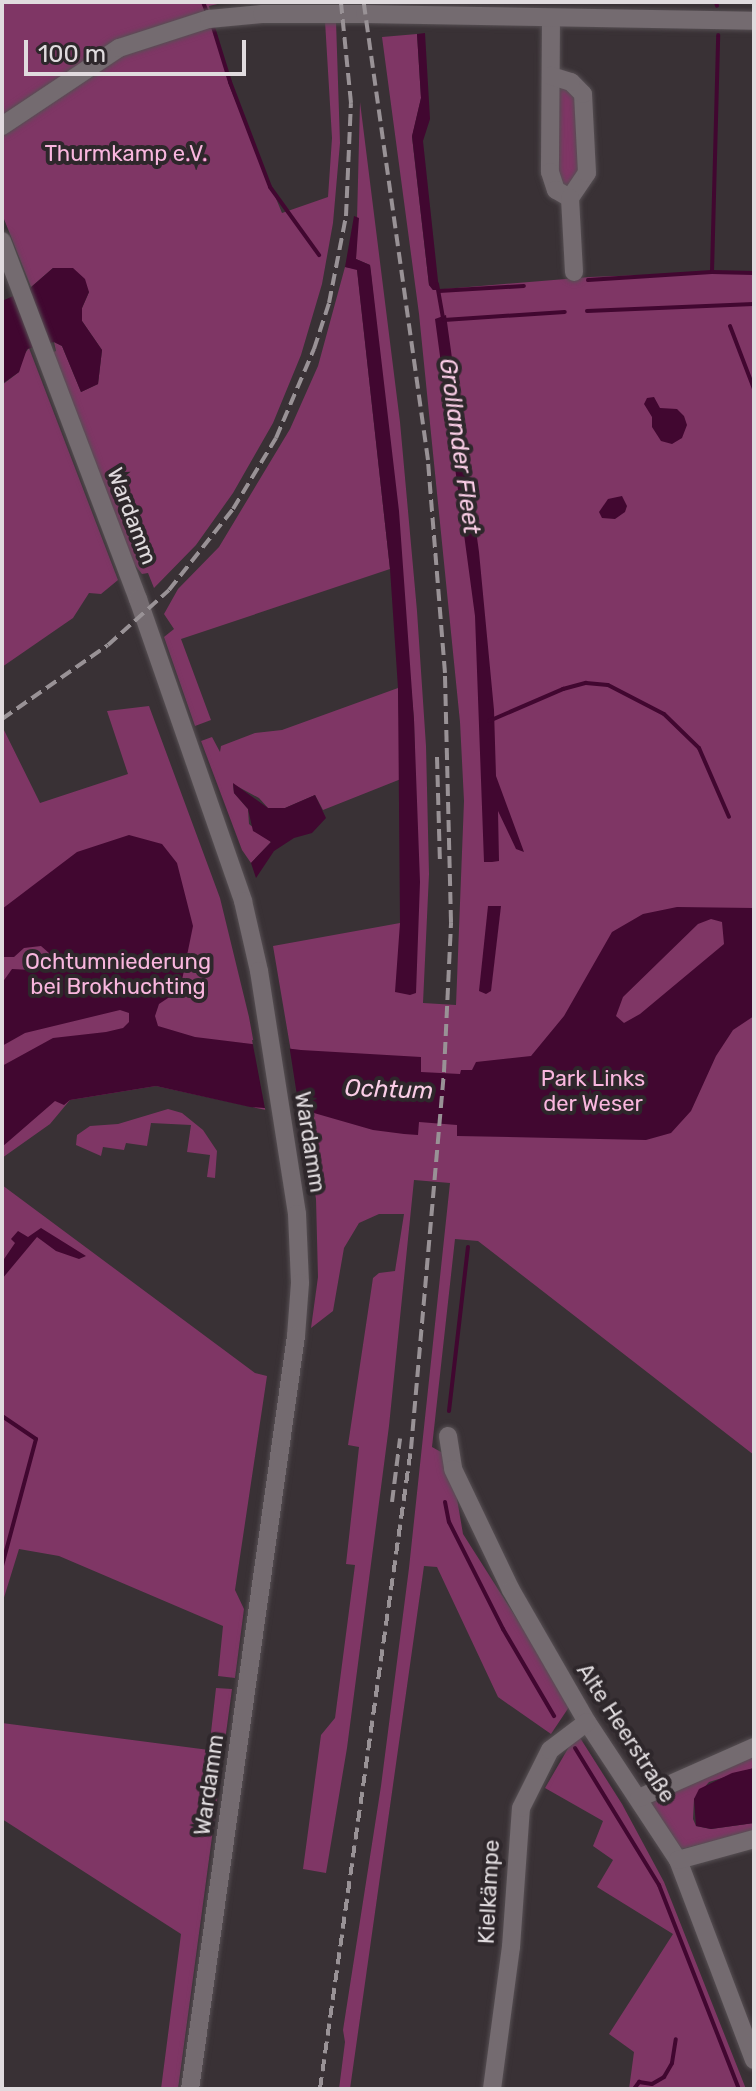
<!DOCTYPE html>
<meta charset="utf-8">
<style>
body{margin:0}
#map{position:relative;width:756px;height:2091px;overflow:hidden;background:#393135;font-family:Rubik,sans-serif}
div>[style]{position:absolute}
.green>*{inset:0;background:#7f3665}
.water>*{inset:0;background:#410730}
.pier>*{inset:0;background:#393135}
.stream>*{height:4px;margin:-2px;padding:0 2px;transform-origin:2px;border-radius:2px;background:#410730}
.roads{filter:drop-shadow(0 0 2px #564f53) drop-shadow(0 0 2px #564f53)}
.minor>*{height:18px;margin:-9px;padding:0 9px;transform-origin:9px;border-radius:9px;background:#746b70}
.rail>*{height:4px;margin-top:-2px;transform-origin:0;background:repeating-linear-gradient(90deg,#999296 0 12px,transparent 0 18px)}
span{translate:-50% -50%;white-space:nowrap;text-align:center;line-height:1.15;-webkit-text-stroke:8px #2e272b;paint-order:stroke}
.park-label{font-size:22px;color:#f9b6de}
.street-label{font-size:22px;color:#e0dbde}
.water-label{font-size:24px;color:#facde6;font-style:italic}
.frame{position:absolute;inset:0;border:4px solid #e0dbde;pointer-events:none}
.scale{position:absolute;left:24px;top:40px;width:222px;height:36px;box-sizing:border-box;border:4px solid #e0dbde;border-top:0;padding-left:10px;font-size:24px;line-height:28px;white-space:nowrap;color:#e0dbde;-webkit-text-stroke:6px #2e272b;paint-order:stroke}
</style>
<div id="map">
<div class="green">
<div style="clip-path:polygon(2px 2px,226px 2px,209px 6px,229px 85px,282px 213px,328px 197px,332px 138px,325px 21px,336px 21px,340px 143px,333px 223px,322px 284px,301px 355px,273px 423px,233px 493px,196px 545px,154px 588px,148px 573px,142px 574px,133px 563px,51px 353px,56px 351px,54px 342px,62px 346px,81px 392px,98px 384px,102px 350px,82px 321px,82px 308px,89px 292px,53px 268px,31px 287px,2px 214px)"></div>
<div style="clip-path:polygon(417px 34px,421px 98px,412px 137px,429px 285px,433px 290px,590px 277px,754px 271px,754px 1455px,478px 1241px,455px 1239px,432px 1447px,450px 1457px,463px 1534px,571px 1704px,551px 1734px,498px 1697px,437px 1567px,424px 1566px,350px 2089px,339px 2089px,345px 2042px,343px 2030px,381px 1786px,409px 1568px,450px 1183px,414px 1180px,389px 1426px,347px 1748px,326px 1873px,303px 1869px,321px 1735px,335px 1718px,355px 1565px,346px 1564px,359px 1447px,348px 1445px,373px 1278px,379px 1273px,395px 1271px,404px 1214px,379px 1214px,359px 1223px,344px 1248px,333px 1311px,311px 1328px,318px 1277px,316px 1199px,273px 946px,400px 923px,418px 923px,414px 720px,381px 368px,370px 265px,356px 259px,360px 102px,400px 422px,417px 611px,426px 746px,429px 874px,423px 1003px,456px 1005px,464px 801px,460px 722px,419px 314px,382px 37px)"></div>
<div style="clip-path:polygon(561px 85px,579px 102px,582px 167px,571px 186px,564px 186px,556px 179px,554px 87px)"></div>
<div style="clip-path:polygon(345px 267px,357px 269px,390px 569px,181px 639px,211px 720px,195px 726px,164px 637px,174px 629px,164px 614px,178px 589px,219px 547px,290px 429px,318px 366px)"></div>
<div style="clip-path:polygon(29px 348px,118px 580px,101px 594px,89px 593px,73px 618px,2px 667px,2px 385px,19px 372px,22px 357px)"></div>
<div style="clip-path:polygon(398px 688px,401px 779px,323px 810px,315px 795px,285px 808px,268px 808px,259px 798px,233px 784px,234px 793px,248px 809px,249px 824px,271px 842px,251px 863px,242px 850px,201px 741px,212px 737px,220px 752px,221px 746px,255px 733px,282px 730px)"></div>
<div style="clip-path:polygon(149px 706px,220px 898px,249px 1017px,266px 1110px,156px 1086px,70px 1100px,50px 1124px,2px 1158px,2px 726px,40px 803px,128px 774px,107px 711px)"></div>
<div style="clip-path:polygon(168px 1109px,182px 1113px,203px 1130px,217px 1151px,215px 1178px,207px 1177px,210px 1155px,187px 1152px,191px 1125px,151px 1123px,147px 1146px,126px 1143px,124px 1150px,103px 1147px,101px 1156px,76px 1145px,77px 1135px,90px 1126px,118px 1124px)"></div>
<div style="clip-path:polygon(2px 1185px,255px 1373px,267px 1376px,235px 1590px,244px 1609px,235px 1678px,218px 1676px,223px 1626px,59px 1556px,19px 1549px,2px 1604px)"></div>
<div style="clip-path:polygon(216px 1688px,232px 1689px,178px 2089px,161px 2089px,181px 1934px,2px 1819px,2px 1723px,209px 1750px)"></div>
<div style="clip-path:polygon(577px 1733px,622px 1804px,664px 1882px,746px 2089px,629px 2089px,634px 2052px,609px 2034px,673px 1934px,597px 1887px,613px 1860px,593px 1846px,603px 1821px,545px 1788px)"></div>
<div style="clip-path:polygon(754px 1754px,754px 1768px,709px 1782px,694px 1799px,693px 1819px,696px 1826px,711px 1829px,754px 1823px,754px 1831px,678px 1850px,651px 1803px,652px 1798px)"></div>
</div>
<div class="water">
<div style="clip-path:polygon(425px 33px,430px 119px,423px 141px,439px 290px,433px 290px,429px 285px,412px 136px,421px 98px,417px 34px)"></div>
<div style="clip-path:polygon(354px 216px,359px 218px,356px 259px,370px 265px,371px 272px,399px 511px,414px 720px,420px 882px,416px 993px,410px 995px,395px 992px,400px 923px,398px 688px,390px 569px,357px 270px,345px 267px)"></div>
<div style="clip-path:polygon(53px 268px,73px 268px,85px 279px,89px 292px,82px 308px,82px 321px,102px 350px,98px 384px,81px 392px,62px 346px,54px 342px,27px 349px,19px 372px,2px 384px,2px 301px,29px 289px)"></div>
<div style="clip-path:polygon(446px 315px,479px 552px,494px 710px,496px 776px,524px 852px,516px 849px,498px 811px,499px 861px,492px 862px,484px 862px,475px 616px,435px 319px)"></div>
<div style="clip-path:polygon(654px 397px,660px 408px,677px 409px,684px 416px,687px 425px,682px 438px,672px 444px,661px 441px,652px 427px,652px 417px,644px 404px,647px 398px)"></div>
<div style="clip-path:polygon(622px 496px,627px 506px,625px 512px,615px 519px,602px 518px,599px 512px,608px 499px)"></div>
<div style="clip-path:polygon(233px 783px,268px 808px,285px 808px,315px 795px,326px 818px,312px 833px,294px 838px,274px 851px,256px 878px,251px 863px,271px 842px,253px 831px,248px 809px,234px 793px)"></div>
<div style="clip-path:polygon(evenodd,129px 835px,162px 844px,177px 863px,193px 926px,180px 990px,159px 1004px,155px 1016px,158px 1026px,195px 1037px,301px 1050px,421px 1057px,421px 1072px,460px 1074px,461px 1070px,472px 1070px,476px 1062px,531px 1056px,564px 1016px,612px 932px,643px 914px,677px 907px,754px 908px,754px 1016px,733px 1030px,716px 1056px,691px 1111px,671px 1133px,646px 1140px,457px 1136px,457px 1125px,419px 1122px,418px 1135px,404px 1134px,373px 1130px,307px 1111px,250px 1107px,156px 1086px,70px 1100px,64px 1105px,55px 1101px,2px 1147px,2px 1066px,53px 1038px,106px 1032px,123px 1028px,129px 1022px,129px 1013px,120px 1010px,25px 1033px,2px 1046px,2px 983px,12px 969px,31px 970px,46px 962px,49px 953px,41px 946px,24px 948px,14px 957px,2px 957px,2px 909px,77px 852px,129px 835px,711px 919px,722px 922px,724px 944px,640px 1014px,624px 1023px,616px 1016px,623px 997px,698px 924px,711px 919px)"></div>
<div style="clip-path:polygon(488px 906px,501px 906px,491px 991px,486px 994px,479px 991px)"></div>
<div style="clip-path:polygon(41px 1228px,86px 1256px,79px 1259px,56px 1251px,37px 1237px,2px 1279px,2px 1262px,15px 1243px,11px 1239px,18px 1231px,28px 1237px)"></div>
<div style="clip-path:polygon(754px 1768px,754px 1823px,711px 1829px,696px 1826px,694px 1799px,699px 1789px,732px 1773px)"></div>
</div>
<div class="pier">
<div style="clip-path:polygon(252px 1040px,289px 1044px,300px 1115px,266px 1114px)"></div>
</div>
<div class="stream">
<div style="left:203px;top:2px;width:9px;rotate:69deg"></div>
<div style="left:716px;top:2px;width:4px;rotate:76deg"></div>
<div style="left:213px;top:27px;width:58px;rotate:72.8deg"></div>
<div style="left:230px;top:82px;width:112px;rotate:69.1deg"></div>
<div style="left:270px;top:187px;width:84px;rotate:54.2deg"></div>
<div style="left:712px;top:272px;width:237px;rotate:-88.5deg"></div>
<div style="left:588px;top:280px;width:124px;rotate:-3.7deg"></div>
<div style="left:712px;top:272px;width:42px;rotate:1.4deg"></div>
<div style="left:437px;top:284px;width:36px;rotate:80deg"></div>
<div style="left:439px;top:291px;width:85px;rotate:-3.4deg"></div>
<div style="left:587px;top:311px;width:167px;rotate:-2.4deg"></div>
<div style="left:444px;top:320px;width:121px;rotate:-3.8deg"></div>
<div style="left:730px;top:326px;width:67px;rotate:69.1deg"></div>
<div style="left:489px;top:721px;width:81px;rotate:-23.4deg"></div>
<div style="left:563px;top:689px;width:24px;rotate:-15deg"></div>
<div style="left:586px;top:683px;width:22px;rotate:5deg"></div>
<div style="left:608px;top:685px;width:63px;rotate:27.4deg"></div>
<div style="left:664px;top:714px;width:49px;rotate:44.2deg"></div>
<div style="left:699px;top:748px;width:75px;rotate:66.5deg"></div>
<div style="left:449px;top:1411px;width:165px;rotate:-83.4deg"></div>
<div style="left:2px;top:1416px;width:41px;rotate:34.1deg"></div>
<div style="left:36px;top:1439px;width:131px;rotate:105deg"></div>
<div style="left:445px;top:1502px;width:20px;rotate:79deg"></div>
<div style="left:449px;top:1522px;width:120px;rotate:63.2deg"></div>
<div style="left:503px;top:1629px;width:101px;rotate:59.6deg"></div>
<div style="left:575px;top:1748px;width:161px;rotate:58.5deg"></div>
<div style="left:659px;top:1885px;width:219px;rotate:68.6deg"></div>
<div style="left:634px;top:2089px;width:9px;rotate:-54deg"></div>
<div style="left:639px;top:2082px;width:13px;rotate:9deg"></div>
<div style="left:652px;top:2084px;width:14px;rotate:-30deg"></div>
<div style="left:664px;top:2077px;width:16px;rotate:-60deg"></div>
<div style="left:672px;top:2063px;width:24px;rotate:-81deg"></div>
</div>
<div class="roads">
<div class="minor">
<div style="left:551px;top:18px;width:154px;rotate:90.4deg"></div>
<div style="left:550px;top:172px;width:19px;rotate:72deg"></div>
<div style="left:556px;top:190px;width:16px;rotate:30deg"></div>
<div style="left:570px;top:198px;width:30px;rotate:-56deg"></div>
<div style="left:587px;top:173px;width:79px;rotate:-92.9deg"></div>
<div style="left:583px;top:94px;width:17px;rotate:-135deg"></div>
<div style="left:571px;top:82px;width:21px;rotate:-163deg"></div>
<div style="left:2px;top:126px;width:141px;rotate:-33.7deg"></div>
<div style="left:119px;top:48px;width:95px;rotate:-17.9deg"></div>
<div style="left:209px;top:19px;width:53px;rotate:-5.4deg"></div>
<div style="left:262px;top:14px;width:103px"></div>
<div style="left:365px;top:14px;width:389px;rotate:1deg"></div>
<div style="left:570px;top:198px;width:74px;rotate:86.9deg"></div>
<div style="left:2px;top:241px;width:383px;rotate:69.2deg"></div>
<div style="left:138px;top:599px;width:320px;rotate:70.8deg"></div>
<div style="left:243px;top:901px;width:72px;rotate:77.1deg"></div>
<div style="left:259px;top:971px;width:246px;rotate:81.1deg"></div>
<div style="left:297px;top:1214px;width:69px;rotate:87.5deg"></div>
<div style="left:300px;top:1283px;width:53px;rotate:94.3deg"></div>
<div style="left:296px;top:1336px;width:760px;rotate:98.01deg"></div>
<div style="left:448px;top:1436px;width:33px;rotate:81deg"></div>
<div style="left:453px;top:1469px;width:134px;rotate:64.4deg"></div>
<div style="left:511px;top:1590px;width:152px;rotate:60.1deg"></div>
<div style="left:587px;top:1722px;width:165px;rotate:56.6deg"></div>
<div style="left:678px;top:1860px;width:214px;rotate:69.2deg"></div>
<div style="left:639px;top:1798px;width:126px;rotate:-23.9deg"></div>
<div style="left:678px;top:1860px;width:79px;rotate:-15.4deg"></div>
<div style="left:492px;top:2089px;width:143px;rotate:-82.4deg"></div>
<div style="left:511px;top:1947px;width:139px;rotate:-85.9deg"></div>
<div style="left:521px;top:1808px;width:65px;rotate:-63.4deg"></div>
<div style="left:550px;top:1750px;width:46px;rotate:-37.1deg"></div>
</div>
</div>
<div class="rail">
<div style="left:2px;top:719px;width:129px;rotate:-34.9deg"></div>
<div style="left:108px;top:645px;width:82px;rotate:-42deg"></div>
<div style="left:169px;top:590px;width:103px;rotate:-51.7deg"></div>
<div style="left:233px;top:509px;width:83px;rotate:-58.8deg"></div>
<div style="left:276px;top:438px;width:97px;rotate:-66.9deg"></div>
<div style="left:314px;top:349px;width:48px;rotate:-71.9deg"></div>
<div style="left:329px;top:303px;width:89px;rotate:-78.9deg"></div>
<div style="left:346px;top:216px;width:113px;rotate:-87.5deg"></div>
<div style="left:351px;top:103px;width:101px;rotate:-95.7deg"></div>
<div style="left:437px;top:757px;width:108px;rotate:88.4deg"></div>
<div style="left:392px;top:1502px;width:64px;rotate:-82.8deg"></div>
<div style="left:320px;top:2089px;width:646px;rotate:-81.91deg"></div>
<div style="left:411px;top:1449px;width:378px;rotate:-85deg"></div>
<div style="left:444px;top:1072px;width:150px;rotate:-87.3deg"></div>
<div style="left:451px;top:922px;width:249px;rotate:-91.4deg"></div>
<div style="left:445px;top:673px;width:214px;rotate:-94.6deg"></div>
<div style="left:428px;top:460px;width:462px;rotate:-98deg"></div>
</div>
<div class="park-label">
<span style="left:126px;top:154px">Thurmkamp e.V.</span>
<span style="left:118px;top:974px">Ochtumniederung<br>bei Brokhuchting</span>
<span style="left:593px;top:1091px">Park Links<br>der Weser</span>
</div>
<div class="street-label">
<span style="left:132px;top:516px;rotate:69deg">Wardamm</span>
<span style="left:310px;top:1142px;rotate:81deg">Wardamm</span>
<span style="left:626px;top:1733px;rotate:57deg">Alte Heerstraße</span>
<span style="left:209px;top:1785px;rotate:-82deg">Wardamm</span>
<span style="left:489px;top:1892px;rotate:-87deg">Kielkämpe</span>
</div>
<div class="water-label">
<span style="left:459px;top:446px;rotate:82deg">Grollander Fleet</span>
<span style="left:389px;top:1090px;rotate:2deg">Ochtum</span>
</div>
<div class="frame"></div>
<div class="scale">100 m</div>
</div>
